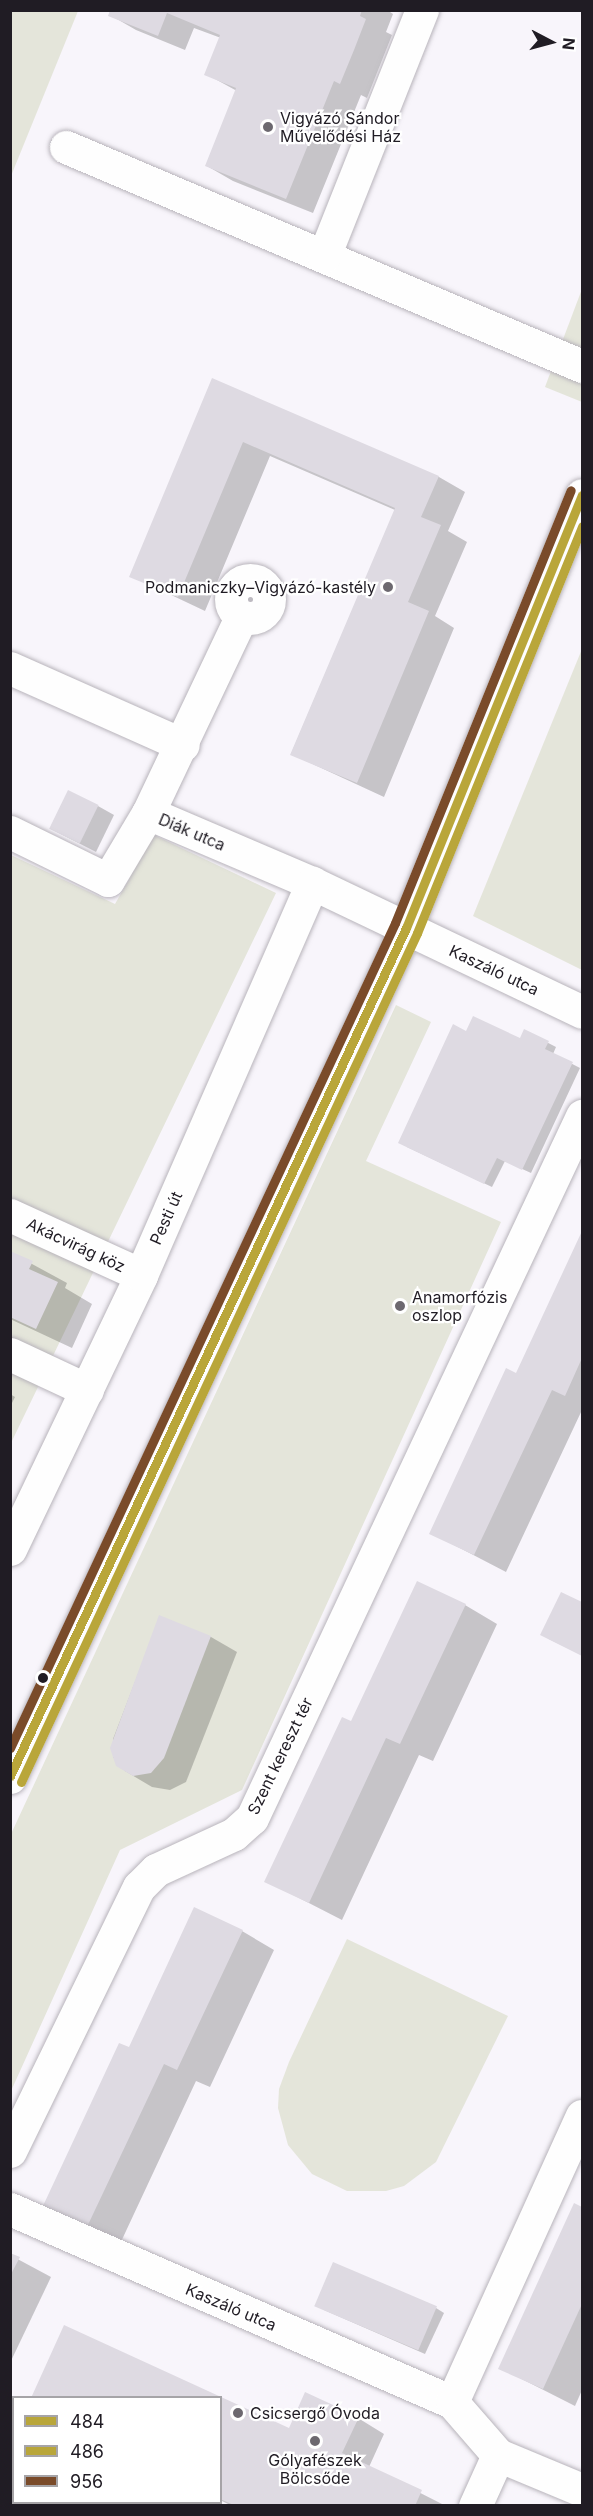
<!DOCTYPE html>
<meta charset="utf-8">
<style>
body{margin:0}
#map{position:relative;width:593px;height:2516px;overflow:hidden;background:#f8f5fb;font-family:Inter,sans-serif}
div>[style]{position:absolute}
.green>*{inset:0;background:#e4e5da}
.shadow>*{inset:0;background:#0003}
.building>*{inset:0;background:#dedae2;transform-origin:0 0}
.roads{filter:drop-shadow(0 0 2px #b8b4bb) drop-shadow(0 0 2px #b8b4bb)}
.minor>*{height:33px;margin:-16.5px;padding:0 16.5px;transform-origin:16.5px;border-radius:16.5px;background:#fefefe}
.minor>.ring{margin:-16.5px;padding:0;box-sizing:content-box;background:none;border:33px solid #fefefe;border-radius:50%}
.major>*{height:33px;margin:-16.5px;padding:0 16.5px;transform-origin:16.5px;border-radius:16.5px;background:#fefefe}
.bus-1>*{height:9px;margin:-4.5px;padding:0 4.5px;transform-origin:4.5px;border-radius:4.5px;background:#b9a63a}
.bus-2>*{height:9px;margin:-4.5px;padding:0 4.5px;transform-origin:4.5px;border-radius:4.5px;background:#b9a63a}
.bus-3>*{height:9px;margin:-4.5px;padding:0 4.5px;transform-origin:4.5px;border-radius:4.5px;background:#7a4b2a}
.dots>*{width:16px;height:16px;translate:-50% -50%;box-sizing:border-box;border:3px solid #fff;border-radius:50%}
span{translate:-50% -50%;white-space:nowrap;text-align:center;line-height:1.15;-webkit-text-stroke:4.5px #fff;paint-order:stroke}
.poi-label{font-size:16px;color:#201c24}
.left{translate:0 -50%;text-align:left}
.right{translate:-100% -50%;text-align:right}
.street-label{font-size:16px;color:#201c24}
.frame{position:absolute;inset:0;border:12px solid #201c24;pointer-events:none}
.legend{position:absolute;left:12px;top:2396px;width:210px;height:108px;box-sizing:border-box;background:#fff;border:2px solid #a6a4a7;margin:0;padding:8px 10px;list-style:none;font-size:18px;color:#201c24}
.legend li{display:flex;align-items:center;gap:12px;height:30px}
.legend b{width:30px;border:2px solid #a6a4a7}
.north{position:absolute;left:521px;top:12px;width:60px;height:60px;-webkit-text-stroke:4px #fff;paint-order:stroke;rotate:96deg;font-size:16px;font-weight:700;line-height:24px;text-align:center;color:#201c24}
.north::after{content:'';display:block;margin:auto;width:21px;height:27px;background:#201c24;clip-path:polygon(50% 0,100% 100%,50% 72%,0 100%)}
</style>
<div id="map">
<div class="green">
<div style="clip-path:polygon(11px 10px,78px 11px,11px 176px,10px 11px)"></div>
<div style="clip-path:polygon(582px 289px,582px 402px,545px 387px)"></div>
<div style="clip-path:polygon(582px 649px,582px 970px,473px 916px)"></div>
<div style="clip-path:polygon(154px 835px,276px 893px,11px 1443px,11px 855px,115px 904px)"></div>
<div style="clip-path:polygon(396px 1005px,431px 1022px,366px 1161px,501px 1222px,242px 1790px,120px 1850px,11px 2091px,11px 1834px)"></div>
<div style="clip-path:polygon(347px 1939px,508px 2016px,436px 2162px,404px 2186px,386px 2191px,347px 2191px,312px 2174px,288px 2145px,278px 2108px,279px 2089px,289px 2062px)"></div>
</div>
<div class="shadow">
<div style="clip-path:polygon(111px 10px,387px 10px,393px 14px,386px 32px,392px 35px,367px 98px,361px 95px,313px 213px,233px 181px,207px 166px,237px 91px,206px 74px,221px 38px,194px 28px,185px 50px,136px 30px,110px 15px)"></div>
<div style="clip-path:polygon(213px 380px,439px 477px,465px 492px,448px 531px,467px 542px,435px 616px,454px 628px,384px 797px,291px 754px,395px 510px,270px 456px,205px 611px,131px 576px)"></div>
<div style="clip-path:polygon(98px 806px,114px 815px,96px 852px,51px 829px)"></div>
<div style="clip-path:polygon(525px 1031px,556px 1047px,553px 1054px,580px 1068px,531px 1173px,505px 1161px,492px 1187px,407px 1147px,467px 1033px,521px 1040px)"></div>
<div style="clip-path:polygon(582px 1235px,582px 1410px,506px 1572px,431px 1533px,517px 1375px)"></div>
<div style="clip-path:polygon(10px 1252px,67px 1283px,65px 1288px,92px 1304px,72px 1348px,10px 1319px)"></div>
<div style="clip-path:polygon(10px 1394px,15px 1397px,10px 1407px)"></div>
<div style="clip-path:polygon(561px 1594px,582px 1604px,582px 1655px,549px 1639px)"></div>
<div style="clip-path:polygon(465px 1605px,497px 1624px,433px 1761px,419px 1755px,342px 1920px,266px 1881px,352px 1723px)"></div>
<div style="clip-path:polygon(160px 1617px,211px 1637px,237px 1652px,186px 1782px,170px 1790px,152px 1787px,125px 1771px,113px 1757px,113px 1739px)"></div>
<div style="clip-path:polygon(242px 1931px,274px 1950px,210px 2087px,196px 2081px,119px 2246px,75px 2226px,130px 2049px)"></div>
<div style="clip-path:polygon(575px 2205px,582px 2209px,582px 2390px,575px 2406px,500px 2368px)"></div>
<div style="clip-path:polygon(10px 2255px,51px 2277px,10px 2363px)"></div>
<div style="clip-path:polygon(436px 2308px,444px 2313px,425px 2354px,324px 2310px)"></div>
<div style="clip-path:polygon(220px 2398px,290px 2430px,358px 2418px,384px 2434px,369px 2467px,446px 2506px,232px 2506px,220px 2500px)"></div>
</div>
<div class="building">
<div style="clip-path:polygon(110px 10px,362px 10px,360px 16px,366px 19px,354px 50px,340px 84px,334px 81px,286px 199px,205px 166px,236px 88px,204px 75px,220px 35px,167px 13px,158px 36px,108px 16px)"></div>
<div style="clip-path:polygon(212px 378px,439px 476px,421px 517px,441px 525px,408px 602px,429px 611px,357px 783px,290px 755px,395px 508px,243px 442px,178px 597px,129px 577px)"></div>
<div style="left:68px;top:790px;width:34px;height:43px;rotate:26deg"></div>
<div style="clip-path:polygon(473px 1016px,520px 1038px,524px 1029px,549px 1041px,545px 1049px,573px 1062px,522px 1170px,497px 1158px,484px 1184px,398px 1143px,453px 1024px,466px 1031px)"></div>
<div style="clip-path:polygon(582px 1231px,582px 1358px,565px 1396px,552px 1390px,474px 1555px,429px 1534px,506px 1368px,516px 1373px)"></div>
<div style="clip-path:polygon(10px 1251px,33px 1261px,29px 1269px,58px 1282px,36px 1329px,10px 1317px)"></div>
<div style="clip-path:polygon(417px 1581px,466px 1604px,400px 1744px,386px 1738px,309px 1903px,264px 1882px,342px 1717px,351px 1721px)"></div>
<div style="clip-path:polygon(561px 1592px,582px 1602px,582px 1656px,540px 1635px)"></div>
<div style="clip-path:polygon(159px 1615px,211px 1636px,164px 1758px,151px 1773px,133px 1776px,116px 1766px,110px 1748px)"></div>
<div style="clip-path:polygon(194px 1907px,243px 1930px,177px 2070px,164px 2064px,86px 2229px,42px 2208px,119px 2043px,129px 2047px)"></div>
<div style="clip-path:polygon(574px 2203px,582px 2207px,582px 2304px,543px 2389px,498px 2369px)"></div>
<div style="clip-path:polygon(10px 2253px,20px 2257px,10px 2276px)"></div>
<div style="left:333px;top:2262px;width:113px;height:48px;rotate:23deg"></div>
<div style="clip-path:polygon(64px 2325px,289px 2428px,305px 2392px,359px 2417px,342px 2453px,422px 2490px,415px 2506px,236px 2506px,220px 2499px,220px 2398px,31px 2398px)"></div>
</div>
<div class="roads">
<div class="minor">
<div style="left:66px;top:147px;width:561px;rotate:23deg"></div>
<div style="left:324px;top:256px;width:265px;rotate:-68.3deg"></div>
<div class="ring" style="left:231px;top:580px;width:5px;height:5px"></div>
<div style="left:10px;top:668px;width:189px;rotate:24deg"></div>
<div style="left:148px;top:813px;width:217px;rotate:-64.6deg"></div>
<div style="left:10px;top:832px;width:109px;rotate:26.1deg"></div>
<div style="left:108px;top:880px;width:78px;rotate:-59.2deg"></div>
<div style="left:148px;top:813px;width:178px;rotate:23.1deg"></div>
<div style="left:312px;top:883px;width:299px;rotate:25.5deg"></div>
<div style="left:10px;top:1215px;width:144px;rotate:24.6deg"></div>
<div style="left:10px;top:1354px;width:85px;rotate:25.1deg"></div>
<div style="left:10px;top:1549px;width:304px;rotate:-64.4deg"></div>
<div style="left:141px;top:1275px;width:428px;rotate:-66.4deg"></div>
<div style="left:10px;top:2151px;width:294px;rotate:-64deg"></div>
<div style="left:139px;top:1887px;width:24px;rotate:-45deg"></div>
<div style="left:156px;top:1870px;width:86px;rotate:-24.8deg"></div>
<div style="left:234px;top:1834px;width:24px;rotate:-42deg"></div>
<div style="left:252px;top:1818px;width:776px;rotate:-64.82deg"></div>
<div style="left:10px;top:2209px;width:482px;rotate:23.6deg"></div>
<div style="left:452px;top:2402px;width:70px;rotate:49deg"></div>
<div style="left:498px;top:2455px;width:91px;rotate:22.6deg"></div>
<div style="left:452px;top:2402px;width:314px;rotate:-65.6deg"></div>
<div style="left:475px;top:2506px;width:56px;rotate:-65.7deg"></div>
</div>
<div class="major">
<div style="left:10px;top:1777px;width:937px;rotate:-64.99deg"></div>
<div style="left:406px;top:928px;width:467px;rotate:-67.9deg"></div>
</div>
</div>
<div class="bus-1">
<div style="left:10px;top:1776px;width:936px;rotate:-64.97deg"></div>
<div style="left:406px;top:928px;width:467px;rotate:-67.9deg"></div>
</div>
<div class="bus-2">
<div style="left:21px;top:1782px;width:937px;rotate:-64.99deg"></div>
<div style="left:417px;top:933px;width:439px;rotate:-67.9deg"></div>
</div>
<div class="bus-3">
<div style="left:10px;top:1748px;width:910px;rotate:-64.98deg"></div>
<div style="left:395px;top:923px;width:467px;rotate:-67.9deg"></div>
</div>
<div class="dots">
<div style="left:268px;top:127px;background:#6c686f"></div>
<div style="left:388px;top:587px;background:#6c686f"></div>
<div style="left:400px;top:1306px;background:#6c686f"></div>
<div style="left:43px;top:1678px;background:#201c24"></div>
<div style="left:238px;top:2413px;background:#6c686f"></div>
<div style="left:315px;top:2441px;background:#6c686f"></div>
</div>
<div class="poi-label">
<span class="left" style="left:280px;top:127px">Vigyázó Sándor<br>Művelődési Ház</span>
<span class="right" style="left:376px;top:587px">Podmaniczky–Vigyázó-kastély</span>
<span class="left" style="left:412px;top:1306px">Anamorfózis<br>oszlop</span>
<span class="left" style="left:250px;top:2413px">Csicsergő Óvoda</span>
<span style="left:315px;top:2469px">Gólyafészek<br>Bölcsőde</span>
</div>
<div class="street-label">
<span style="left:192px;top:832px;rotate:23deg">Diák utca</span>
<span style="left:494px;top:970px;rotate:25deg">Kaszáló utca</span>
<span style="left:166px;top:1218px;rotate:-66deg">Pesti út</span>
<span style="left:76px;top:1245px;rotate:25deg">Akácvirág köz</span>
<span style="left:280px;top:1756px;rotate:-64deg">Szent kereszt tér</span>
<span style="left:231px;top:2307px;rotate:23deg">Kaszáló utca</span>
</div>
<div class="frame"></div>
<ul class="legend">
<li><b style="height:8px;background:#b9a63a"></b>484</li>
<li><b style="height:8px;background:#b9a63a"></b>486</li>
<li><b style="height:8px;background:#7a4b2a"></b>956</li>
</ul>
<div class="north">N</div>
</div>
